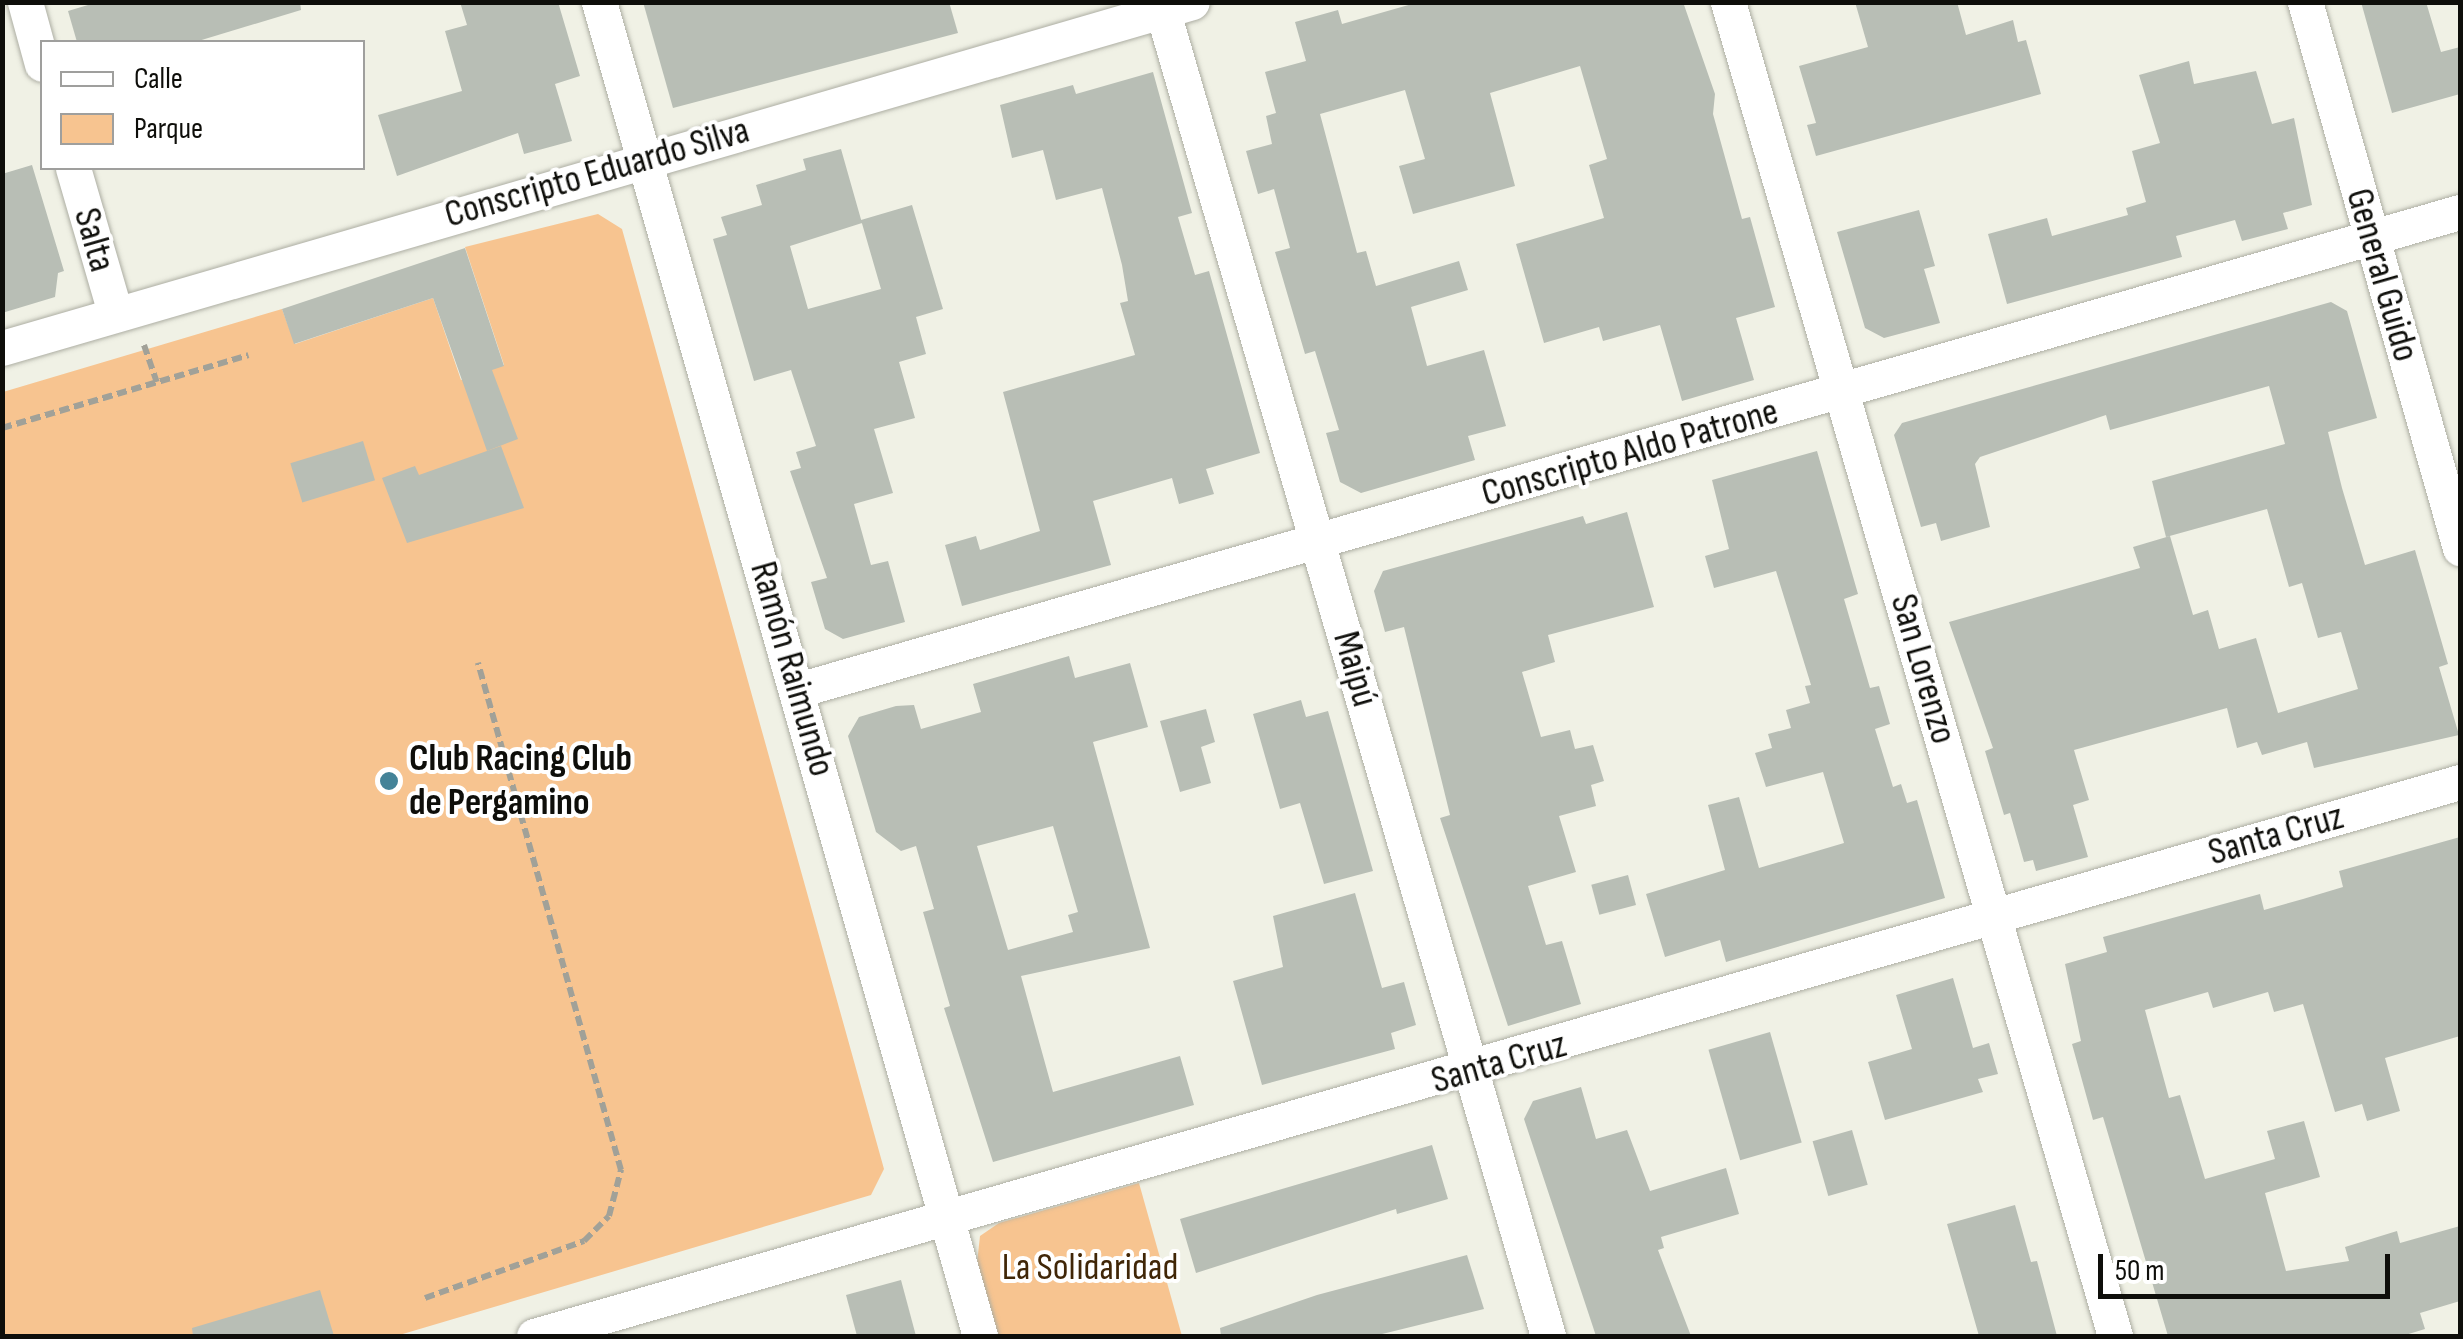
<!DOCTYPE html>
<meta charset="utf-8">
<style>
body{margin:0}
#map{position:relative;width:2463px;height:1339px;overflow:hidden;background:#f0f1e5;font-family:"Sofia Sans Condensed",sans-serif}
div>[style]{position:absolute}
.green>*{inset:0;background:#f7c490}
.building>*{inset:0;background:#b8beb5;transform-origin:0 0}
.path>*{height:6px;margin-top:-3px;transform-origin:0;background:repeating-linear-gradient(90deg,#a1a198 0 10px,transparent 0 15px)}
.roads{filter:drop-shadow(0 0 2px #adaea3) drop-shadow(0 0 2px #adaea3)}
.street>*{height:35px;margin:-17.5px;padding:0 17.5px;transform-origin:17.5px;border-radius:17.5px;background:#fff}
.dots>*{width:28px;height:28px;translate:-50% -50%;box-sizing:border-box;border:5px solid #fff;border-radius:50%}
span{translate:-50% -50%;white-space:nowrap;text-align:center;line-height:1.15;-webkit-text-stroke:8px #fff;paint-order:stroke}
.street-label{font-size:38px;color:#0e0e0a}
.poi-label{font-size:38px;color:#0e0e0a;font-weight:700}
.left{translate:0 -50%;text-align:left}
.park-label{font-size:38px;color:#402607}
.frame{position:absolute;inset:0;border:5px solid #0e0e0a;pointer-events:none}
.legend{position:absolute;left:40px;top:40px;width:325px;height:130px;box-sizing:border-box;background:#fff;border:2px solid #9f9f9d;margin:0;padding:12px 18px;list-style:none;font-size:30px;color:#0e0e0a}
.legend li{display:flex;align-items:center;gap:20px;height:50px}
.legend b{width:50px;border:2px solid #9f9f9d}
.scale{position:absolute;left:2098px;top:1254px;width:292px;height:45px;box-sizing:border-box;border:5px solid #0e0e0a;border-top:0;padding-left:12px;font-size:30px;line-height:35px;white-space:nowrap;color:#0e0e0a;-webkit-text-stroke:8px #fff;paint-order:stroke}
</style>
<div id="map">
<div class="green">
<div style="clip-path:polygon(598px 214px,622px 229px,884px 1169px,871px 1195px,396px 1336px,3px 1336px,3px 392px,282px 309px,295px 344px,433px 298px,461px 380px,504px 365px,465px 247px)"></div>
<div style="clip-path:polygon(1139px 1183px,1182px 1336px,997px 1336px,977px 1263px,980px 1236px,999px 1223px)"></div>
</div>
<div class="building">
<div style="clip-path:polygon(98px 2px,300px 2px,301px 10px,195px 42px,77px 42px,68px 11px)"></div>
<div style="clip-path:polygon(460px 2px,558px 2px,580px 76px,555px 84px,572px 141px,524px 154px,518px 133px,397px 176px,378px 115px,462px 91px,445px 31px,467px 25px)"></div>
<div style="clip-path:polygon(643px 2px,949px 2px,958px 33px,673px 108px)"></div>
<div style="clip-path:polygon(1419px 2px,1683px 2px,1715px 94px,1713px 114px,1742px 219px,1750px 217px,1775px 307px,1736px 318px,1754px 380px,1682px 401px,1660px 325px,1603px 341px,1599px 327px,1544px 343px,1516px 244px,1604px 218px,1589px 165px,1607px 159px,1580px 66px,1490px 93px,1515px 186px,1413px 214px,1399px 166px,1425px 159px,1405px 90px,1320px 114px,1357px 253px,1366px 251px,1376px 286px,1459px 261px,1468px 290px,1411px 307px,1427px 366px,1484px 350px,1506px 426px,1468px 436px,1475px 460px,1361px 493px,1340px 482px,1326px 433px,1339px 430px,1315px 351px,1305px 354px,1275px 252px,1290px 248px,1274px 189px,1258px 194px,1246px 151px,1272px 144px,1266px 116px,1276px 113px,1265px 72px,1306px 61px,1295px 22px,1338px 10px,1342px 24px)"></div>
<div style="clip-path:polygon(1855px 2px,1957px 2px,1966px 35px,2013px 20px,2018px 42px,2026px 40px,2041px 94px,1816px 156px,1807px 125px,1816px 123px,1799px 66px,1868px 47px)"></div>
<div style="clip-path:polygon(2361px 2px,2426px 2px,2441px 52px,2460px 47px,2460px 94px,2392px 113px)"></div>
<div style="clip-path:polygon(2189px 61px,2194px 84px,2256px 71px,2272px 124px,2294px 118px,2312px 205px,2283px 213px,2288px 229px,2242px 241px,2235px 220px,2176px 236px,2182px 257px,2007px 304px,1988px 234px,2047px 218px,2052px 236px,2128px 215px,2126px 208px,2146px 202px,2132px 151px,2160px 143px,2139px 75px)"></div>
<div style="clip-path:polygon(1153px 72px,1192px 213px,1178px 217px,1195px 275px,1209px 271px,1260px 453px,1206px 469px,1214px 494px,1179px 504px,1172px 478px,1093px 501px,1111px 565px,962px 606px,945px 545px,976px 536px,980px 550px,1040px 531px,1003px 392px,1135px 355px,1120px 303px,1128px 301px,1122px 265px,1102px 188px,1056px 200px,1043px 150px,1012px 158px,1000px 105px,1073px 85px,1076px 94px)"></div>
<div style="clip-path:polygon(841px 149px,862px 223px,790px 246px,808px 309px,881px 289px,861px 220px,912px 205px,943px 309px,916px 317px,926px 354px,899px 362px,915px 418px,874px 429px,893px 493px,854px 504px,871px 565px,888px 561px,905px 622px,843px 639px,825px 629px,811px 582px,827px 578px,790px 471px,801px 468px,796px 452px,816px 446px,791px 370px,754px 381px,713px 239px,727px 235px,721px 217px,762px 205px,756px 185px,806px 170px,803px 159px)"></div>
<div style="clip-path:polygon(32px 165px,64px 271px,58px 273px,55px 297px,2px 313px,2px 174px)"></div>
<div style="clip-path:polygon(1919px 210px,1935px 266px,1924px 269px,1940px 323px,1884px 338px,1865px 328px,1837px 232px)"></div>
<div style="clip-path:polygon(465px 248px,504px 366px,492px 370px,518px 439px,487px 451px,433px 298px,294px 344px,282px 309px)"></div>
<div style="clip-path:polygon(2331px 302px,2347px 311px,2377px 418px,2328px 432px,2342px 488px,2365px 565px,2415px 550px,2448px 664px,2439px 667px,2459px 735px,2314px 768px,2307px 742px,2262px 755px,2257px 742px,2237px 748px,2227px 708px,2074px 750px,2089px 800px,2073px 805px,2088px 857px,2036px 871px,2033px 860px,2024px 862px,2010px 813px,2004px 815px,1985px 751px,1993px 748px,1949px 622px,2140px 568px,2133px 547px,2170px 536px,2193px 615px,2208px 610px,2219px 649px,2256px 638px,2278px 713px,2358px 689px,2341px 632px,2318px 638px,2302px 583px,2289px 587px,2267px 509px,2166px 537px,2152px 481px,2285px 444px,2269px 386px,2110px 430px,2106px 415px,1980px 457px,1975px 464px,1990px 527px,1941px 541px,1936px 523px,1921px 527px,1894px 435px,1902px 423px)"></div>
<div style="left:363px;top:441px;width:41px;height:76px;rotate:73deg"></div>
<div style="clip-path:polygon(501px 446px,524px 508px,407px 543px,382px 478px,415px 466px,419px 475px)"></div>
<div style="clip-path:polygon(1817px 451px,1858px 594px,1844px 599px,1870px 688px,1879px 686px,1890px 724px,1875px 729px,1893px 787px,1901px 784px,1907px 803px,1917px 800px,1945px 898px,1726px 962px,1720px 940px,1665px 957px,1646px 894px,1725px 870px,1708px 805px,1739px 797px,1759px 868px,1844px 843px,1823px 772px,1766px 787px,1755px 753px,1772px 748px,1768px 734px,1791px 728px,1786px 710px,1810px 703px,1805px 686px,1811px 685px,1776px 571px,1714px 588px,1705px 556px,1729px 549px,1712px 480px)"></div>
<div style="clip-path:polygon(1627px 512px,1654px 607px,1548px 635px,1555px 662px,1522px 672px,1541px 737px,1570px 730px,1575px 749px,1593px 745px,1604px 781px,1591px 785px,1596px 806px,1559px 816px,1576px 872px,1528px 886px,1546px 945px,1562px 941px,1581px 1004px,1508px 1026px,1440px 818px,1450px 815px,1404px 627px,1385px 632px,1374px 591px,1383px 571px,1583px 516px,1586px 524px)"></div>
<div style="clip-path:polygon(evenodd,1069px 656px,1075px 678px,1130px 663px,1148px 727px,1093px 742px,1150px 948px,1021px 976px,1053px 1092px,1180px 1056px,1194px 1105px,993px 1162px,944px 1008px,950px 1006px,923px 912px,934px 909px,916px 846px,901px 851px,876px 832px,848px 736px,859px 717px,896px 706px,914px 705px,921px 729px,981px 712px,973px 684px,1069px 656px,1053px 826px,1078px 912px,1068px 915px,1073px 932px,1008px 950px,977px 846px,1053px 826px)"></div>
<div style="clip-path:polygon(1301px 700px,1306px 717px,1328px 711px,1373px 871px,1324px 884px,1300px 803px,1280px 809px,1253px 714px)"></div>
<div style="clip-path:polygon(1206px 709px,1215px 742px,1201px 747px,1211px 783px,1180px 792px,1160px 721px)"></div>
<div style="clip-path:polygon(2460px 837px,2460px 1036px,2385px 1058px,2400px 1111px,2367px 1121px,2362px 1104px,2335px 1112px,2303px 1004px,2274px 1012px,2268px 992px,2213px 1008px,2208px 992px,2145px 1010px,2169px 1098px,2180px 1095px,2205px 1179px,2275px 1159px,2267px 1131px,2304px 1121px,2320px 1177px,2265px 1193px,2286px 1271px,2349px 1261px,2345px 1247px,2397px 1231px,2400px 1243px,2460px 1226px,2460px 1301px,2420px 1313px,2425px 1329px,2402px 1336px,2168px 1336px,2103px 1117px,2093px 1120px,2072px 1044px,2081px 1041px,2065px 964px,2107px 952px,2103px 937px,2260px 894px,2264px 910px,2303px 899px,2343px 887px,2339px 871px)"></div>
<div style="left:1628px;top:875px;width:31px;height:38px;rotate:75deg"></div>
<div style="clip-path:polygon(1355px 893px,1382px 988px,1404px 982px,1416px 1025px,1391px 1033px,1395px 1049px,1262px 1085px,1233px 981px,1283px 967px,1273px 916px)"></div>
<div style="clip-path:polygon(1953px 978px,1973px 1048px,1989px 1043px,1998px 1074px,1978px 1079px,1983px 1092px,1885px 1120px,1868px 1062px,1912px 1049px,1896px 995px)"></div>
<div style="left:1770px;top:1032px;width:115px;height:64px;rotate:74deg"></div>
<div style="clip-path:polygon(1581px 1087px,1596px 1139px,1627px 1130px,1650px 1191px,1726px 1168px,1739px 1214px,1661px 1237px,1664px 1248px,1658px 1250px,1691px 1336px,1596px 1336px,1524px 1119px,1533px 1101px)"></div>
<div style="left:1852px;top:1130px;width:57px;height:41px;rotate:74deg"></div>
<div style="clip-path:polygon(1432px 1145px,1448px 1199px,1397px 1214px,1396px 1209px,1196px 1273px,1180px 1219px)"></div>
<div style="clip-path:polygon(2015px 1205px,2031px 1262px,2037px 1261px,2057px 1336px,1979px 1336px,1947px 1224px)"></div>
<div style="clip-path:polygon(1467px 1255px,1484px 1309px,1374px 1336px,1221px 1336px,1220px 1328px,1317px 1295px)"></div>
<div style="clip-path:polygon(901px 1280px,916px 1336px,857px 1336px,846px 1295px)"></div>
<div style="clip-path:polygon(320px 1290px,334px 1336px,193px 1336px,192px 1328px)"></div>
</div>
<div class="path">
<div style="left:144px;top:345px;width:39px;rotate:71deg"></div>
<div style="left:2px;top:428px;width:257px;rotate:-16.5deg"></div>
<div style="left:425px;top:1298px;width:169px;rotate:-19.7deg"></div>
<div style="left:584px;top:1241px;width:35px;rotate:-45deg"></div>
<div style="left:609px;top:1216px;width:48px;rotate:-75.4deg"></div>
<div style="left:621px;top:1170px;width:527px;rotate:-105.75deg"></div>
</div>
<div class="roads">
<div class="street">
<div style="left:25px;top:2px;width:64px;rotate:74.7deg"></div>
<div style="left:599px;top:2px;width:1387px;rotate:74.06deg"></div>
<div style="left:1160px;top:2px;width:1389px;rotate:73.78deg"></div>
<div style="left:1728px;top:2px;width:1389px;rotate:73.82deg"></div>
<div style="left:2305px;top:2px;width:568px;rotate:74.15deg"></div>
<div style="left:73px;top:168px;width:151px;rotate:73.8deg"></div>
<div style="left:2px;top:348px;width:1239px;rotate:-16.21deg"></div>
<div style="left:798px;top:690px;width:1729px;rotate:-16.05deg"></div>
<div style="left:534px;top:1336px;width:2004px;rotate:-16.05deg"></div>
</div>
</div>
<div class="dots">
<div style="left:389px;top:781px;background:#448398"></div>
</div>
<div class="street-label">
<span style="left:597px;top:173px;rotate:-16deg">Conscripto Eduardo Silva</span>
<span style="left:94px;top:240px;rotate:74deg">Salta</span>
<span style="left:2382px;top:275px;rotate:74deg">General Guido</span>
<span style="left:1630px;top:453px;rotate:-16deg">Conscripto Aldo Patrone</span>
<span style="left:792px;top:669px;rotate:74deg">Ramón Raimundo</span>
<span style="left:1355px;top:669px;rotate:74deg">Maipú</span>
<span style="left:1923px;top:669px;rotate:74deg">San Lorenzo</span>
<span style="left:2276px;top:835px;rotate:-16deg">Santa Cruz</span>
<span style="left:1499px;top:1063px;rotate:-16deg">Santa Cruz</span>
</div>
<div class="poi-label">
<span class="left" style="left:409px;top:781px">Club Racing Club<br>de Pergamino</span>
</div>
<div class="park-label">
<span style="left:1090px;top:1268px">La Solidaridad</span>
</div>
<div class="frame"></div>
<ul class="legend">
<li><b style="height:12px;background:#fff"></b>Calle</li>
<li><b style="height:28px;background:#f7c490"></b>Parque</li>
</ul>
<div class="scale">50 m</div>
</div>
